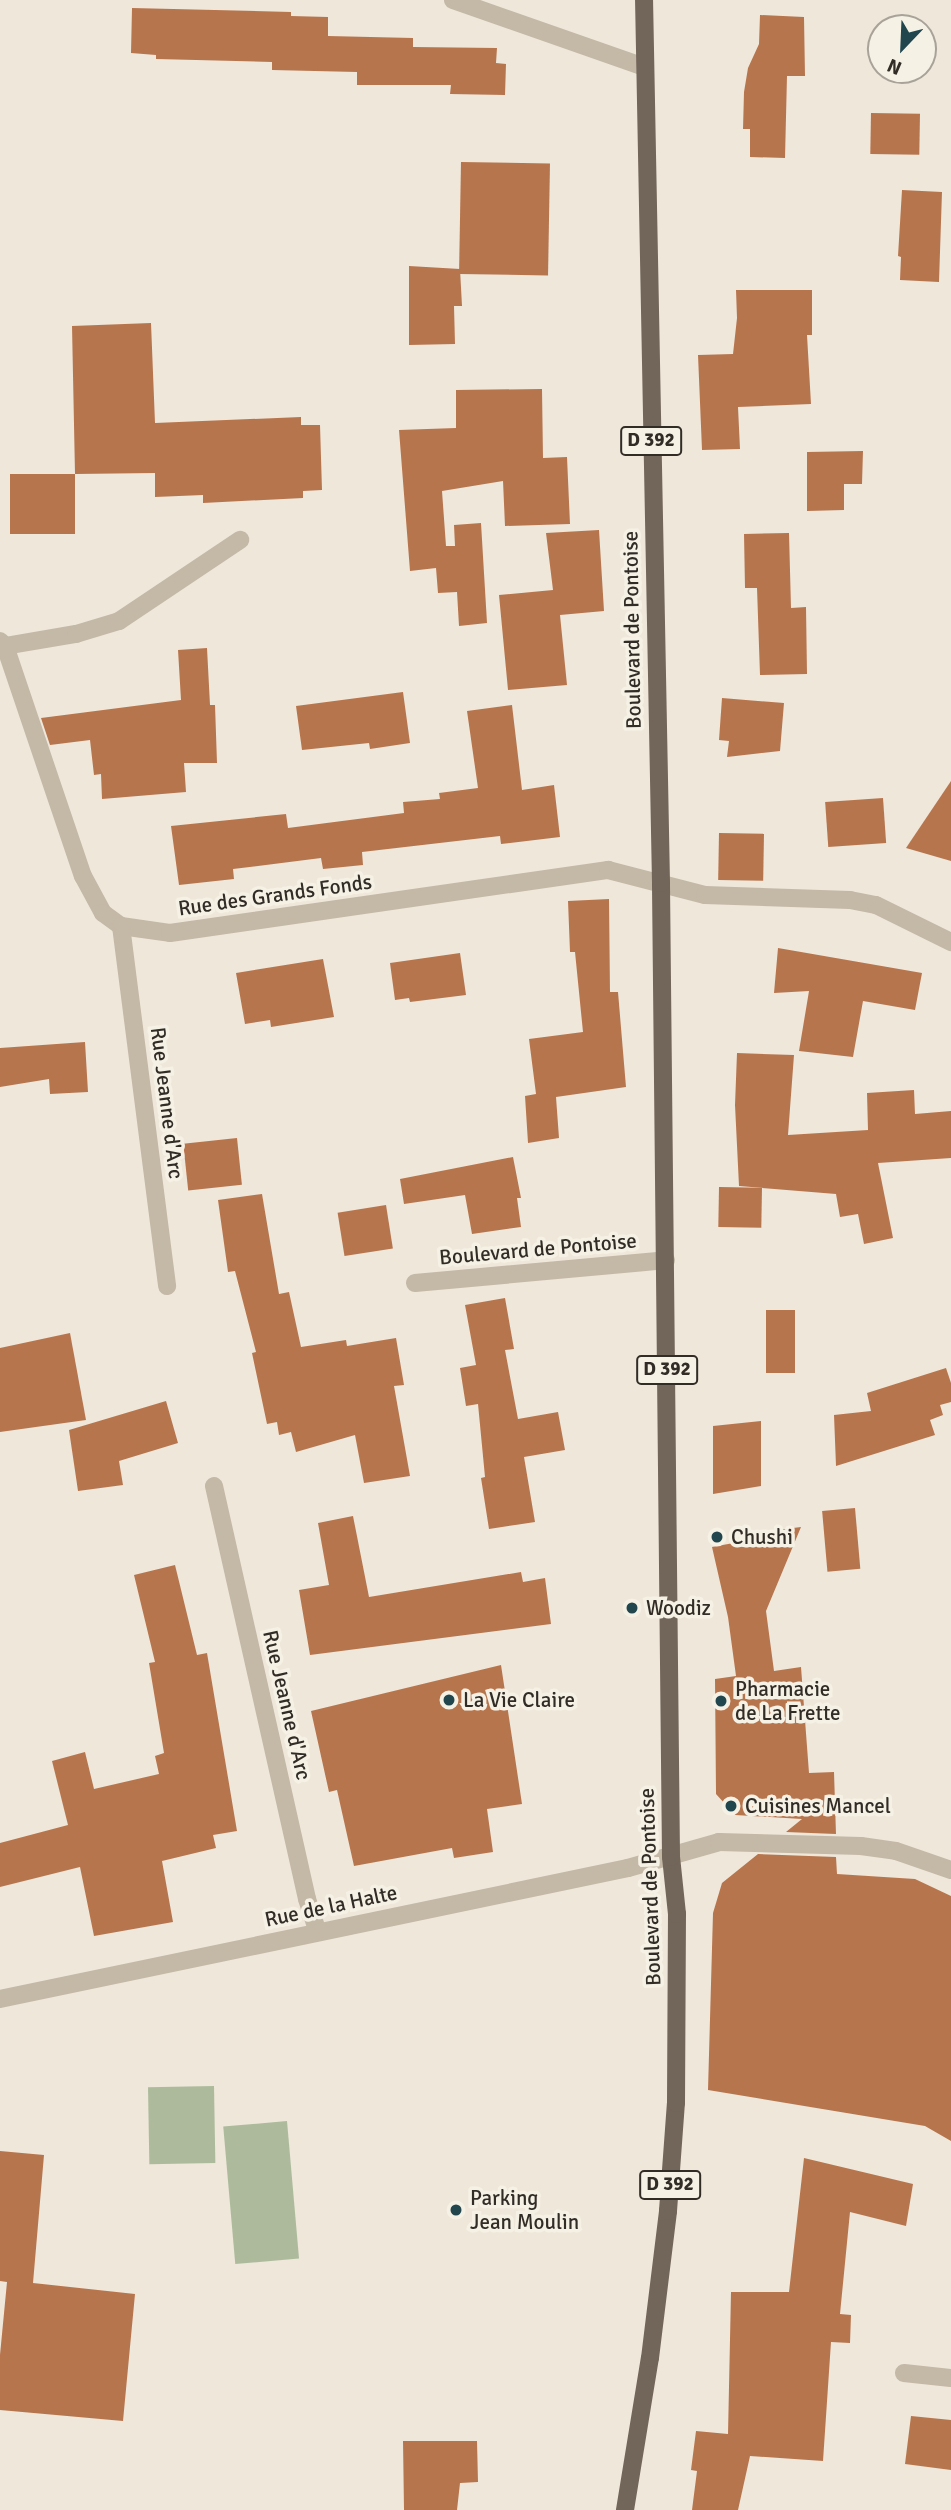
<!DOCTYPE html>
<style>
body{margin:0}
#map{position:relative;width:951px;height:2510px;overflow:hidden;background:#eee7da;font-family:Signika,sans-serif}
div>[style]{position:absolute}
.green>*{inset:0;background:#adbb9c;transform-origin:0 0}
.building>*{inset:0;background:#b7754e;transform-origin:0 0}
.minor>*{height:18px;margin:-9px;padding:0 9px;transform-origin:9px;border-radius:9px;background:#c4b8a7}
.major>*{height:18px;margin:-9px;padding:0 9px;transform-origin:9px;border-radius:9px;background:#726559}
.dots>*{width:19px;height:19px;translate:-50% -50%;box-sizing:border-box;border:4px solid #f6f1e5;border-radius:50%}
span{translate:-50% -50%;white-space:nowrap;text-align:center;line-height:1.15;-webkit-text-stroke:7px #f6f1e5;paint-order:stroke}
.shield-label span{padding:2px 5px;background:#f6f1e5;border:2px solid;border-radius:5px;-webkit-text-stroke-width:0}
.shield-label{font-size:19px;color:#322c27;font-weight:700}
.street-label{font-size:21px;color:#322c27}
.poi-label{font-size:21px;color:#322c27}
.left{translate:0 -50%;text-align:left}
.north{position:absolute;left:867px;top:14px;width:70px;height:70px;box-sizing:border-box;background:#f6f1e5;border:2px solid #a8a299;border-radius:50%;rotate:203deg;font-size:19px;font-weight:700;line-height:28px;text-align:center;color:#322c27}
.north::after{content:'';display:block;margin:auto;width:24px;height:32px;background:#21464e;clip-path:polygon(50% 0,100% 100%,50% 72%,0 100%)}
</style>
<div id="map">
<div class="green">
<div style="left:214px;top:2086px;width:77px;height:66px;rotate:89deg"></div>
<div style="left:287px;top:2121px;width:138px;height:64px;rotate:85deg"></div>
</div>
<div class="building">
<div style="clip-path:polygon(132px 8px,291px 12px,291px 16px,328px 17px,328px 36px,413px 38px,413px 47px,497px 48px,496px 63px,506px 64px,505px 95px,450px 94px,451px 85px,357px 85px,357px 72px,272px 70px,272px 62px,156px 59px,156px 55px,131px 53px)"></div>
<div style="clip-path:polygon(760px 15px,804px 17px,805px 76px,787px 76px,785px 158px,750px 157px,750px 129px,743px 129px,744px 92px,748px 68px,759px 44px)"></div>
<div style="left:871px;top:113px;width:49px;height:41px;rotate:1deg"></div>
<div style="left:461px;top:162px;width:89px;height:112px;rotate:1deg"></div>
<div style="clip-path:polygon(902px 190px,942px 192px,939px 282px,900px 280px,901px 257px,898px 256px)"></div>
<div style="clip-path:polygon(409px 266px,460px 269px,462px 306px,454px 306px,455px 344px,409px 345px)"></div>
<div style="clip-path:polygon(736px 290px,812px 290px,812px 335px,807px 335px,811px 404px,738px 407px,740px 449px,702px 450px,698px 355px,733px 354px,737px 318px)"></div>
<div style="clip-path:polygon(151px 323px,155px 423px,301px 417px,301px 425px,320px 425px,322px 490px,303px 491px,303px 498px,203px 503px,203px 495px,155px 497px,155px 473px,75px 474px,72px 326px)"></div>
<div style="clip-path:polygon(542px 389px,543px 458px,567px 457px,570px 524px,505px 526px,503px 481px,442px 491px,446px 546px,455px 546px,454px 525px,481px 523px,487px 623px,459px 626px,457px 592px,438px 593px,436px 568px,410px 571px,399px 430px,456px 428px,456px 390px)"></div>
<div style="clip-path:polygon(863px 451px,862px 484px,844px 484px,844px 510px,807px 511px,807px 452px)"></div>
<div style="left:10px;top:474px;width:65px;height:60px"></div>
<div style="clip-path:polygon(599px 530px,604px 611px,560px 615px,567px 685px,508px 690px,499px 595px,553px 590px,546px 533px)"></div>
<div style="clip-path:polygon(789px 533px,791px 608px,806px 607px,807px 674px,760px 675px,757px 588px,745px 588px,744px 534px)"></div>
<div style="clip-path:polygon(207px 648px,210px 705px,215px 705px,217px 763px,184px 763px,186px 792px,102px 799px,101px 774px,94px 775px,90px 740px,50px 745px,41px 718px,181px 700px,178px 650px)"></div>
<div style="clip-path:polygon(403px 692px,410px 743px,370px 749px,369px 743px,302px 750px,296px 706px)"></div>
<div style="clip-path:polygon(722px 698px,784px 703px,780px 751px,727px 757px,729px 741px,719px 740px)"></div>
<div style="clip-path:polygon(512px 705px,522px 790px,554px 785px,560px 837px,501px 844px,500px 836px,362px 852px,363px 865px,323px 869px,321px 858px,233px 869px,234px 879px,179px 885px,171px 826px,286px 814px,288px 828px,404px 813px,403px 802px,440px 799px,439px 793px,478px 788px,467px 711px)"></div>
<div style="clip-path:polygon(951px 781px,951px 861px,906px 848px)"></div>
<div style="left:883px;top:798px;width:45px;height:58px;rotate:86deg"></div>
<div style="left:719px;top:833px;width:45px;height:47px;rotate:1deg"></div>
<div style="clip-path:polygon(609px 899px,610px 992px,618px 992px,626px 1087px,556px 1097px,559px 1138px,528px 1143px,525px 1096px,536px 1094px,529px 1039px,583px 1032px,575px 952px,570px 952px,568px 901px)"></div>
<div style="clip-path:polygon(778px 948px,922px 973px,915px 1010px,863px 1001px,853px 1057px,799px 1051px,809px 991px,774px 993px)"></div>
<div style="clip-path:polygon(460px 953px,466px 995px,410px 1002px,409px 998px,395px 1000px,390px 963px)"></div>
<div style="clip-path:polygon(323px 959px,334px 1017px,271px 1027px,270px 1020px,245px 1024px,236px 973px)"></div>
<div style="clip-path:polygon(85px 1042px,88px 1092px,50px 1094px,49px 1079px,0 1087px,0 1048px)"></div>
<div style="clip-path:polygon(737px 1053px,794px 1055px,788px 1135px,868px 1130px,867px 1093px,914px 1090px,915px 1114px,951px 1111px,951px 1158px,878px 1163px,893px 1238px,864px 1244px,858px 1214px,840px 1217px,836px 1194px,739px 1186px,735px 1105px)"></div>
<div style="left:237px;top:1138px;width:47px;height:54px;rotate:84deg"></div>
<div style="clip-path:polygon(513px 1157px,521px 1198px,517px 1198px,521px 1227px,472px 1234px,465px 1195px,404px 1204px,400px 1179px)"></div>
<div style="left:719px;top:1187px;width:43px;height:40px;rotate:1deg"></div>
<div style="clip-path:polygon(262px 1194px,279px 1294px,289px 1292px,301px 1347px,346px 1340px,347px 1346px,396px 1338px,404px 1385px,394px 1386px,410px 1476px,364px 1483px,355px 1435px,296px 1452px,291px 1432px,279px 1435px,277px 1422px,267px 1424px,252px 1353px,256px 1352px,235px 1271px,228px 1272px,218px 1200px)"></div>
<div style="left:386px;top:1205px;width:44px;height:49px;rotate:81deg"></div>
<div style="clip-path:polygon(505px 1298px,514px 1349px,505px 1350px,518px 1419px,558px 1412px,565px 1450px,524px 1457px,535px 1522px,489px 1529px,481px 1478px,485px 1477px,478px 1404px,466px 1406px,460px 1368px,476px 1365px,465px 1305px)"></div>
<div style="left:766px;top:1310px;width:29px;height:63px"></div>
<div style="clip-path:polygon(70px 1333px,86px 1420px,0 1432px,0 1348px)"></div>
<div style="clip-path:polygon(946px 1368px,951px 1383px,951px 1402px,940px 1405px,943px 1415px,930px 1420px,935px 1435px,836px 1466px,834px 1415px,871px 1411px,867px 1393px)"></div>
<div style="clip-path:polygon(166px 1401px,178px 1443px,119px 1461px,123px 1485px,78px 1491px,69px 1430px)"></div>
<div style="clip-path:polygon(761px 1421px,761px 1486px,713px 1494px,713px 1426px)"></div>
<div style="left:855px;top:1508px;width:61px;height:33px;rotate:85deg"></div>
<div style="clip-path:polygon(353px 1516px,369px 1597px,521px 1572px,523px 1582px,545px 1578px,551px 1624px,310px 1655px,299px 1590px,329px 1585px,318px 1523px)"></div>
<div style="clip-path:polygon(801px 1527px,766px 1611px,774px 1671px,801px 1667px,809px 1773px,834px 1772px,836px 1834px,786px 1832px,802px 1819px,735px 1815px,716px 1794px,715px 1679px,736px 1676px,728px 1617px,712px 1547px,755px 1539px,754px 1533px)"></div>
<div style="clip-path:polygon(175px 1565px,197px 1655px,207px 1653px,237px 1831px,213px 1835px,216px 1848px,162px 1861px,173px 1922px,94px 1936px,80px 1867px,0 1887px,0 1843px,68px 1825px,52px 1761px,85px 1752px,94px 1789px,159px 1774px,155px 1756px,164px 1753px,149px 1663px,155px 1662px,134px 1575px)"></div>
<div style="clip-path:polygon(501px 1665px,522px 1804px,487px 1809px,493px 1852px,454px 1858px,452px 1848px,354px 1866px,337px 1790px,329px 1792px,311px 1711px)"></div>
<div style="clip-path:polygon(758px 1854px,836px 1857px,837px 1874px,915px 1879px,951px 1896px,951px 2141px,925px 2126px,708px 2090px,713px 1913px,722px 1883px)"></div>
<div style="clip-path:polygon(0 2151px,44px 2155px,33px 2283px,135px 2294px,123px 2421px,0 2410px,0 2355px,7px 2282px,0 2281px)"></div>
<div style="clip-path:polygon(804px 2158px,913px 2184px,906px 2226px,850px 2212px,840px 2314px,851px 2315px,850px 2343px,831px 2342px,823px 2461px,750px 2456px,738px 2510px,692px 2510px,697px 2471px,691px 2470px,696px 2431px,728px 2434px,731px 2292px,789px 2292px)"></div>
<div style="clip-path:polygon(911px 2416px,951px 2420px,951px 2470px,905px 2464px)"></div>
<div style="clip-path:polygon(403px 2441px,477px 2441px,478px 2482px,460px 2483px,457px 2510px,404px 2510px)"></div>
</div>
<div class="minor">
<div style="left:453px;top:0;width:202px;rotate:19.3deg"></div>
<div style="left:0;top:641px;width:7px;rotate:45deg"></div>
<div style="left:5px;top:646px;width:243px;rotate:71.3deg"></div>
<div style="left:83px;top:876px;width:42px;rotate:61.6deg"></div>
<div style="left:103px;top:913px;width:22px;rotate:36deg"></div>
<div style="left:121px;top:926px;width:49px;rotate:8.1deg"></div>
<div style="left:170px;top:933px;width:443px;rotate:-8.2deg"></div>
<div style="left:608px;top:870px;width:100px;rotate:14.5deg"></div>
<div style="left:705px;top:895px;width:145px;rotate:2deg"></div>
<div style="left:850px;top:900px;width:26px;rotate:11deg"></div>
<div style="left:876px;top:905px;width:84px;rotate:26.3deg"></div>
<div style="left:5px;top:646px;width:72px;rotate:-9.6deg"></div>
<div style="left:76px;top:634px;width:45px;rotate:-16.8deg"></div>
<div style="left:119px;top:621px;width:146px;rotate:-33.8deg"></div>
<div style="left:121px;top:926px;width:363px;rotate:82.7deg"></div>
<div style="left:415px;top:1283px;width:252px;rotate:-5.2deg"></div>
<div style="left:214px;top:1486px;width:423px;rotate:77.3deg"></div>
<div style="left:307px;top:1899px;width:35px;rotate:72deg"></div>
<div style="left:0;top:1999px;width:642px;rotate:-11.78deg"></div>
<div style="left:628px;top:1868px;width:95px;rotate:-15.9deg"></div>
<div style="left:719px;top:1842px;width:142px;rotate:1.6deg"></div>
<div style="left:861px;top:1846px;width:35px;rotate:8deg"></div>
<div style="left:896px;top:1851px;width:58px;rotate:19.1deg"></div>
<div style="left:904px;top:2373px;width:47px;rotate:6.1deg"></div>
</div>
<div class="major">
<div style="left:625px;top:2510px;width:154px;rotate:-80.7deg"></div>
<div style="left:650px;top:2358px;width:148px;rotate:-83deg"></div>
<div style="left:668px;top:2211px;width:108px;rotate:-85.8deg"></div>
<div style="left:676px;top:2103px;width:189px;rotate:-89.7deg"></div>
<div style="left:677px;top:1914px;width:57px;rotate:-96deg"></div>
<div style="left:671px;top:1857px;width:974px;rotate:-90.59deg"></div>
<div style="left:661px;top:883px;width:883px;rotate:-91.1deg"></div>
</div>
<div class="dots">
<div style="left:717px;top:1537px;background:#21464e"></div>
<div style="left:632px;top:1608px;background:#21464e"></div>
<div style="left:449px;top:1700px;background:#21464e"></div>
<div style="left:721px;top:1701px;background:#21464e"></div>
<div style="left:731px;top:1806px;background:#21464e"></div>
<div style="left:456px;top:2210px;background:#21464e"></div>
</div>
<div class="shield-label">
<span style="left:651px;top:441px">D 392</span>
<span style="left:667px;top:1370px">D 392</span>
<span style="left:670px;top:2185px">D 392</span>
</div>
<div class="street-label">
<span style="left:632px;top:630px;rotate:-91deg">Boulevard de Pontoise</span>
<span style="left:275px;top:895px;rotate:-8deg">Rue des Grands Fonds</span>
<span style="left:167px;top:1103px;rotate:83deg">Rue Jeanne d'Arc</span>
<span style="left:538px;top:1249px;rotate:-5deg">Boulevard de Pontoise</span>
<span style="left:287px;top:1705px;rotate:77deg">Rue Jeanne d'Arc</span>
<span style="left:650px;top:1887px;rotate:-92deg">Boulevard de Pontoise</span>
<span style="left:331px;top:1906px;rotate:-12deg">Rue de la Halte</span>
</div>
<div class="poi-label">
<span class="left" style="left:731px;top:1537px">Chushi</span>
<span class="left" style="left:646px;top:1608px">Woodiz</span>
<span class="left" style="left:735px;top:1701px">Pharmacie<br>de La Frette</span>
<span class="left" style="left:463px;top:1700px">La Vie Claire</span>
<span class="left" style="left:745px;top:1806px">Cuisines Mancel</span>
<span class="left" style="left:470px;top:2210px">Parking<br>Jean Moulin</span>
</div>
<div class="north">N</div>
</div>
